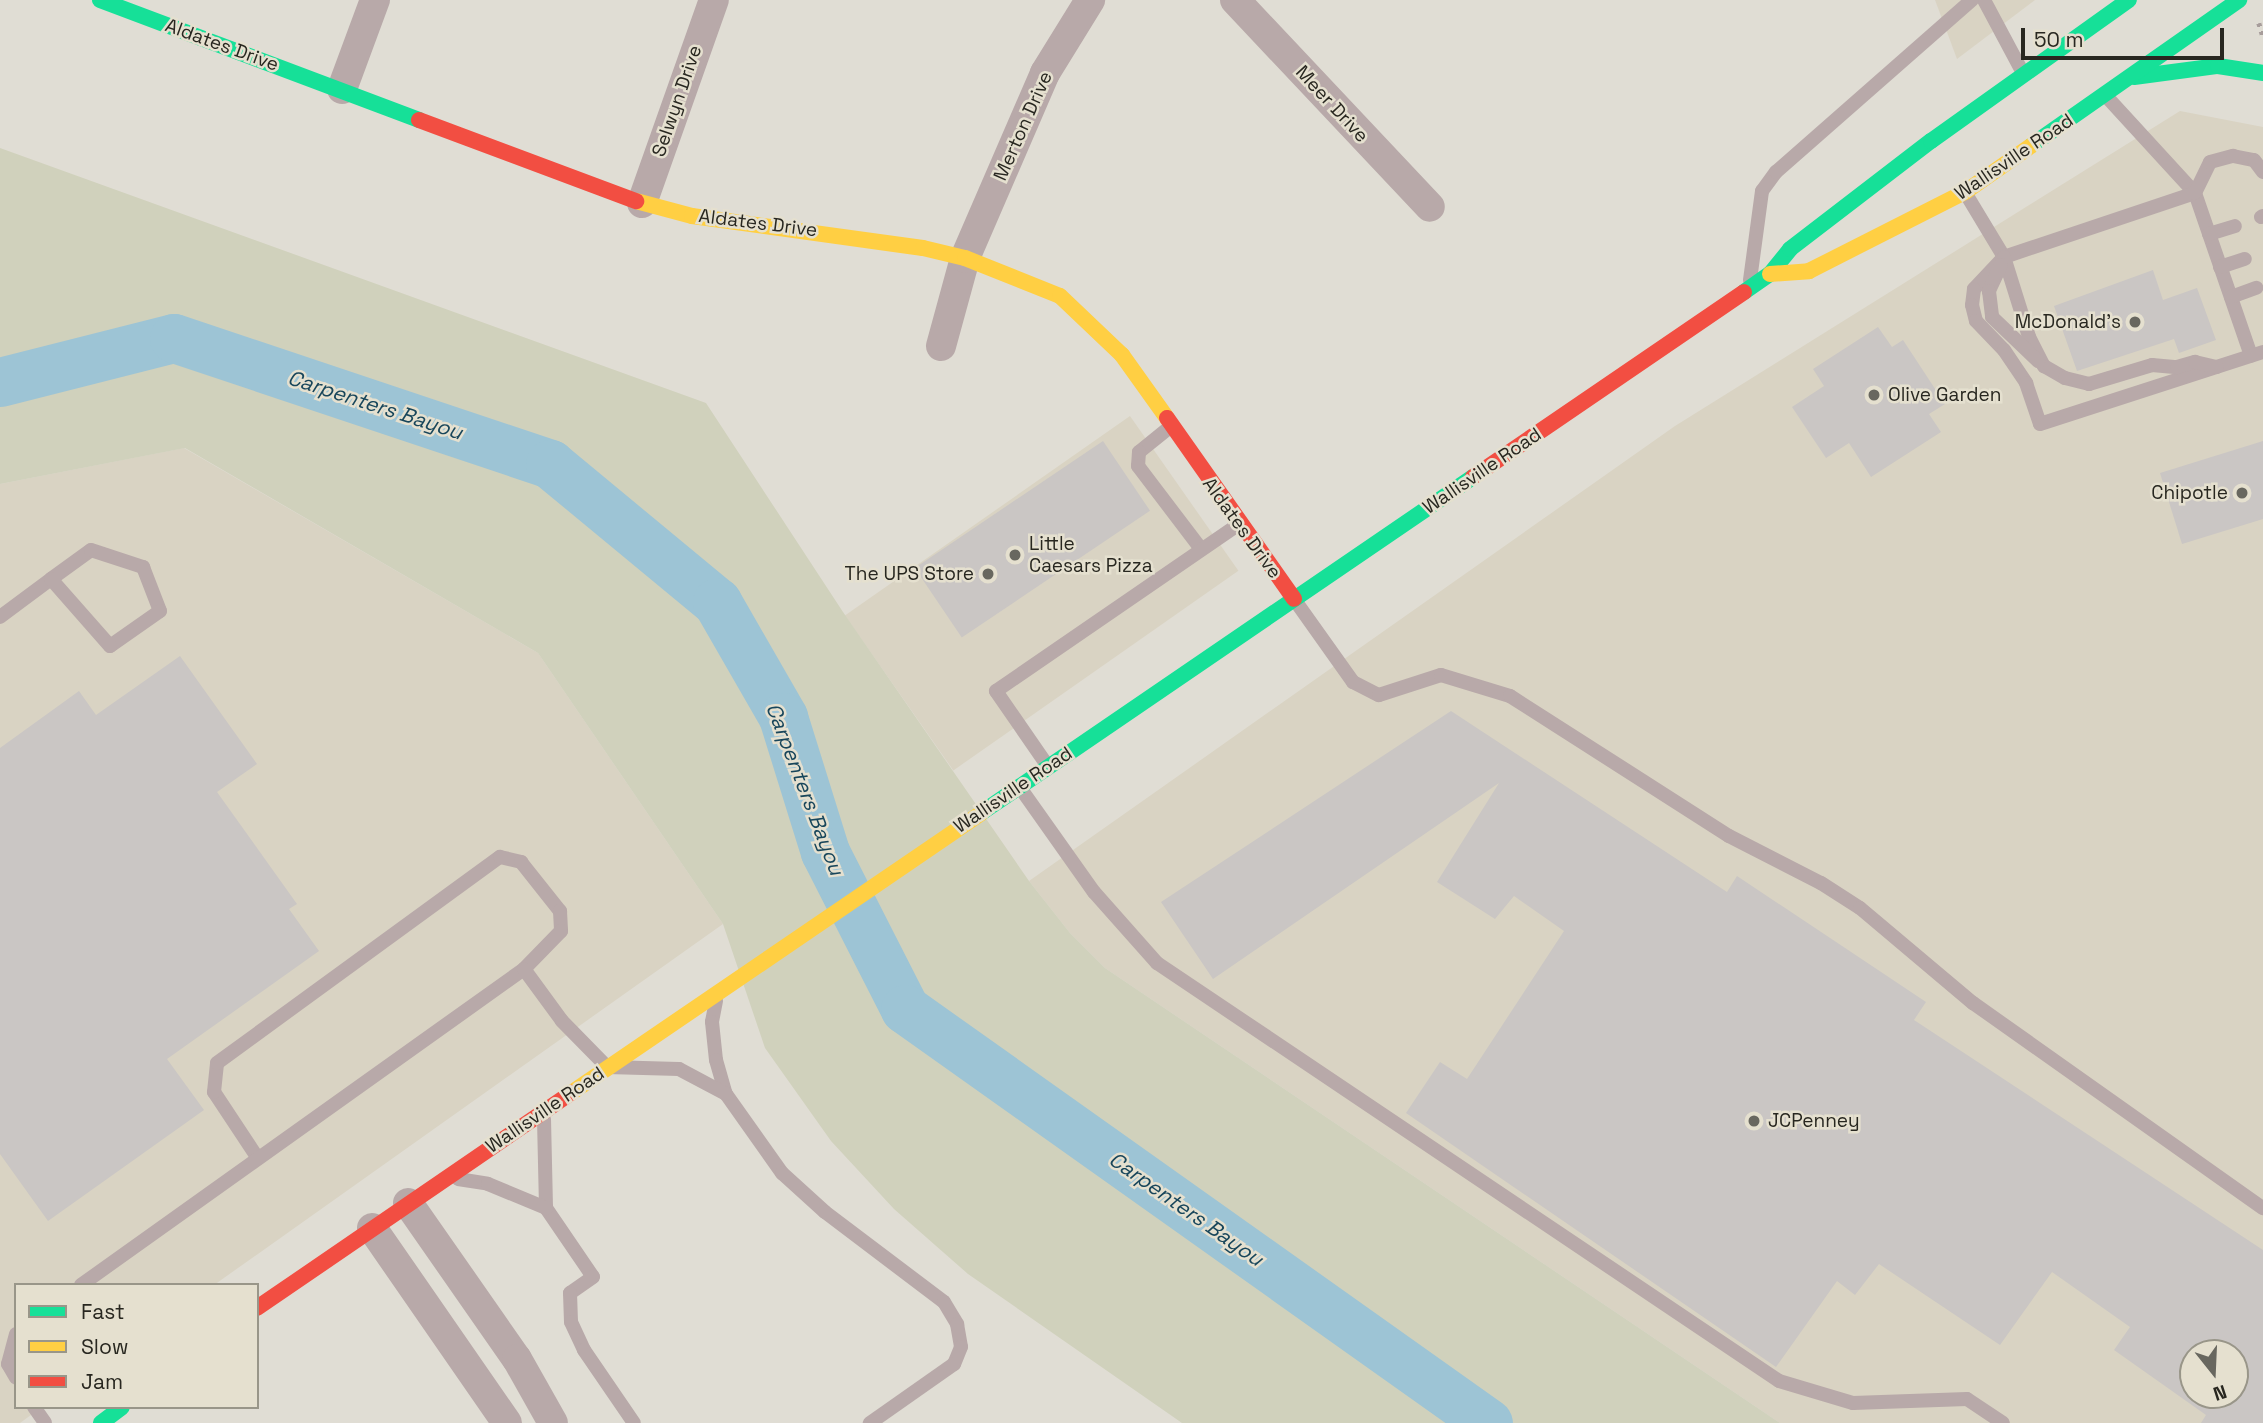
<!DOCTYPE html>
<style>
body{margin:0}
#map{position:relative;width:2263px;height:1423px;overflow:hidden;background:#e0ddd4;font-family:"Space Grotesk",sans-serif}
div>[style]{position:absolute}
.built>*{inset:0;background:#d9d3c3;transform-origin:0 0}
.green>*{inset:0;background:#d0d1bc}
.river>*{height:49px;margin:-24.5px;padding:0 24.5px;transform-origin:24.5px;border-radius:24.5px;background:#9dc4d5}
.building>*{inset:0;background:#cac6c4;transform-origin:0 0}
.path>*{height:4.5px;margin-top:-2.25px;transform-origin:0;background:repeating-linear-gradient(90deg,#a79d9b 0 3.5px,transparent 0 8.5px)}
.lane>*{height:14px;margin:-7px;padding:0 7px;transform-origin:7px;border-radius:7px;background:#b8a9a9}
.street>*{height:30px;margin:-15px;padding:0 15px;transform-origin:15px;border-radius:15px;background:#b8a9a9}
.fast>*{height:16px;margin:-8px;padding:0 8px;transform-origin:8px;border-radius:8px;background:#16e098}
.slow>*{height:16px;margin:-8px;padding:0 8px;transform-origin:8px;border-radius:8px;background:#ffcf43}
.jam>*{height:16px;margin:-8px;padding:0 8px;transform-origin:8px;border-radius:8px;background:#f24e42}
.dots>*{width:19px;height:19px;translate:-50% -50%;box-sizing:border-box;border:4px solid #e5e0cf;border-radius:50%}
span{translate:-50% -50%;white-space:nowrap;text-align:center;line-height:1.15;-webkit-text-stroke:5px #e5e0cf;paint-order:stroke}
.street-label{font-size:19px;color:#282720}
.poi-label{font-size:19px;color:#282720}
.right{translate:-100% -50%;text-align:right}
.left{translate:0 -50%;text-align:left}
.water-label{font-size:21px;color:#18465b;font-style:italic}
.legend{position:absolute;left:14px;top:1283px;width:245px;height:126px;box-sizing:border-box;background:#e5e0cf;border:2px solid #999689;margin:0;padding:9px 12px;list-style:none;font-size:21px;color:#282720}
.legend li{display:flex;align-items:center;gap:14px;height:35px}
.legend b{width:35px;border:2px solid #999689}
.north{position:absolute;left:2179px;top:1339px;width:70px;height:70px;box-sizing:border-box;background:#e5e0cf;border:2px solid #999689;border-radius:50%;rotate:162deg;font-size:19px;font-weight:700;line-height:28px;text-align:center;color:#282720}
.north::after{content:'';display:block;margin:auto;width:24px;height:32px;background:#68675f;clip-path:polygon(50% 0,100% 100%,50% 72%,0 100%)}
.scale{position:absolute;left:2021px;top:28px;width:203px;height:32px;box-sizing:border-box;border:4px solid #282720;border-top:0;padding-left:9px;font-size:21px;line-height:24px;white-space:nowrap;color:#282720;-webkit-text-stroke:5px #e5e0cf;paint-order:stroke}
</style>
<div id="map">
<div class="built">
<div style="clip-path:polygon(1935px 0,2035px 0,1957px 59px)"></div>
<div style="clip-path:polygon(evenodd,2180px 111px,2263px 127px,2263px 1423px,1780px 1423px,1105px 968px,1070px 933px,1029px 881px,1675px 426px,2180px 111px,2193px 1353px,2235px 1353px,2235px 1395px,2193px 1395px,2193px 1353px)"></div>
<div style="left:1130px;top:416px;width:189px;height:348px;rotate:55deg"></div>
<div style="clip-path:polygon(184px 448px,538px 653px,723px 924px,214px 1285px,16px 1285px,16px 1407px,42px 1407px,20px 1423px,0 1423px,0 484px)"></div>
</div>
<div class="green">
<div style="clip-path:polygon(0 148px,706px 403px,843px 612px,1029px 881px,1070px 933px,1105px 968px,1780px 1423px,1182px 1423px,968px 1274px,894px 1209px,831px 1141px,765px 1048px,723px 924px,538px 653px,185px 448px,0 484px)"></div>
</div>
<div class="river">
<div style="left:0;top:382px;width:179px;rotate:-14.2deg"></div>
<div style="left:174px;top:338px;width:397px;rotate:18.5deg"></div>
<div style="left:550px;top:464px;width:217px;rotate:39.6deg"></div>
<div style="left:717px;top:602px;width:133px;rotate:60.1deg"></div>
<div style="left:783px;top:717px;width:141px;rotate:72.7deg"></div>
<div style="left:825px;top:852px;width:176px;rotate:63deg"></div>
<div style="left:905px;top:1009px;width:715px;rotate:35.38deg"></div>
</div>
<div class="building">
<div style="clip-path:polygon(2153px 270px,2163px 300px,2197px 288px,2216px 340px,2179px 353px,2174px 339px,2077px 371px,2054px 306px)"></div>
<div style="clip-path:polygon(1878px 327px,1892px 347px,1903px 340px,1945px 404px,1929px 414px,1941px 432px,1871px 477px,1849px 443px,1826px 458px,1792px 407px,1824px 386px,1813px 369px)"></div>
<div style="left:1103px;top:441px;width:84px;height:227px;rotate:56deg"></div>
<div style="clip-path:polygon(2263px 441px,2263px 519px,2182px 544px,2160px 473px)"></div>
<div style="clip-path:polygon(180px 656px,257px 764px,217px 792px,297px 904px,289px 909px,319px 951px,167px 1059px,204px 1110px,48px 1221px,0 1154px,0 748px,79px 691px,96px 715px)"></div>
<div style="clip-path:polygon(evenodd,1451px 711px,1727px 892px,1737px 876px,1926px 1002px,1914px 1020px,2263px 1250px,2263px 1423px,2201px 1423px,2206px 1415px,2114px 1350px,2130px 1327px,2052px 1272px,2000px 1345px,1879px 1264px,1855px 1295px,1837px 1281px,1776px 1367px,1406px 1113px,1440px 1062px,1467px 1079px,1564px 931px,1514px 896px,1495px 919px,1437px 882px,1499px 783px,1213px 979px,1161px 902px,1451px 711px,2193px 1353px,2235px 1353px,2235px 1395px,2193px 1395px,2193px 1353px)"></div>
</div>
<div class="path">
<div style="left:2259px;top:23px;width:14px;rotate:73deg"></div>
</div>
<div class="lane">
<div style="left:1984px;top:0;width:83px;rotate:61.9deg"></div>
<div style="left:2106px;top:96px;width:132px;rotate:47.5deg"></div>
<div style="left:2195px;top:193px;width:172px;rotate:71deg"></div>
<div style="left:1966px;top:194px;width:74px;rotate:58.9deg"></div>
<div style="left:2004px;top:257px;width:201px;rotate:-18.5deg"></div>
<div style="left:2195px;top:193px;width:34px;rotate:-64deg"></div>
<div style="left:2210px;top:162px;width:24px;rotate:-15deg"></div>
<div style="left:2233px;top:156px;width:21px;rotate:11deg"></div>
<div style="left:2254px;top:160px;width:15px;rotate:53deg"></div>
<div style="left:2261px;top:217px;width:2px;rotate:-27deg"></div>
<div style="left:2209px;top:234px;width:27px;rotate:-17deg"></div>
<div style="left:2004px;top:257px;width:44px;rotate:133.2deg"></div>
<div style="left:1974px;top:289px;width:16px;rotate:97deg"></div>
<div style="left:1972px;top:305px;width:16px;rotate:76deg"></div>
<div style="left:1976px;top:321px;width:40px;rotate:46deg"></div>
<div style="left:2004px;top:350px;width:40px;rotate:56deg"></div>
<div style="left:2026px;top:383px;width:43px;rotate:71.1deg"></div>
<div style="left:2040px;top:424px;width:234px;rotate:-17.9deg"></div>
<div style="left:2004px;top:257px;width:84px;rotate:72.6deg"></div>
<div style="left:2029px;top:337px;width:33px;rotate:63deg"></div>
<div style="left:2044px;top:366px;width:24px;rotate:30deg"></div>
<div style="left:2065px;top:378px;width:25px;rotate:14deg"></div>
<div style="left:2089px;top:384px;width:66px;rotate:-16.8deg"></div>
<div style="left:2152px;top:365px;width:25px;rotate:5deg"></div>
<div style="left:2177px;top:367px;width:19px;rotate:-16deg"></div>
<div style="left:2195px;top:362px;width:22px;rotate:13deg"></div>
<div style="left:2001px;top:265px;width:29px;rotate:115deg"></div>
<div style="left:1989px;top:291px;width:26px;rotate:83deg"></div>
<div style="left:1992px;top:317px;width:64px;rotate:43.7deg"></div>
<div style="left:2220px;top:267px;width:26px;rotate:-18deg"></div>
<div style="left:1750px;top:280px;width:90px;rotate:-82.3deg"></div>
<div style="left:1762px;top:191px;width:24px;rotate:-54deg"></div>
<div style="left:1776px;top:172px;width:261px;rotate:-41.3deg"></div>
<div style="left:2231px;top:297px;width:27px;rotate:-20deg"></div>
<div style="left:1170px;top:427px;width:40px;rotate:141deg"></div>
<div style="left:1139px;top:452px;width:14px;rotate:94deg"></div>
<div style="left:1138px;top:466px;width:104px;rotate:52.8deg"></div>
<div style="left:1294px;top:599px;width:102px;rotate:54.6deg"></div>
<div style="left:1353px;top:682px;width:29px;rotate:27deg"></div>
<div style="left:1379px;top:695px;width:65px;rotate:-17.9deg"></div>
<div style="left:1441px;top:675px;width:72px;rotate:16.9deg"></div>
<div style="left:1510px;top:696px;width:260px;rotate:32.6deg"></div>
<div style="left:1729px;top:836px;width:103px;rotate:27.1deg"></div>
<div style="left:1821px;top:883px;width:46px;rotate:32.7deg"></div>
<div style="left:1860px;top:908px;width:148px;rotate:40.1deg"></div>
<div style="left:1973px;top:1003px;width:355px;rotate:35.3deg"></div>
<div style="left:0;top:617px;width:64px;rotate:-36.7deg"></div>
<div style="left:51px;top:579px;width:49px;rotate:-35.9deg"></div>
<div style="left:91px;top:550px;width:55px;rotate:18.1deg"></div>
<div style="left:143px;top:567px;width:47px;rotate:68.9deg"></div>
<div style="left:160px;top:611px;width:61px;rotate:145deg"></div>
<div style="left:110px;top:646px;width:89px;rotate:-131.4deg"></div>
<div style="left:1047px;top:765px;width:90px;rotate:-124.6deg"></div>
<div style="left:996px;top:691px;width:295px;rotate:-34.5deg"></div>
<div style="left:1021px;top:789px;width:126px;rotate:54.7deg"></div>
<div style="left:1094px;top:892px;width:95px;rotate:48.4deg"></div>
<div style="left:1157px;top:963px;width:749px;rotate:33.9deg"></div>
<div style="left:1779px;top:1381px;width:77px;rotate:16.6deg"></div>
<div style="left:1853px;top:1403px;width:114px;rotate:-2deg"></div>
<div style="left:1967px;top:1399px;width:43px;rotate:33.7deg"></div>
<div style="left:716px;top:1001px;width:21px;rotate:101deg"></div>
<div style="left:712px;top:1022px;width:38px;rotate:84deg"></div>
<div style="left:716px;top:1060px;width:35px;rotate:74deg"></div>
<div style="left:726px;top:1094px;width:97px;rotate:54.7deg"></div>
<div style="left:782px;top:1173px;width:58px;rotate:42.2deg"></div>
<div style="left:825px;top:1212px;width:149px;rotate:37.1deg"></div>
<div style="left:944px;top:1302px;width:26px;rotate:59deg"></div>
<div style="left:957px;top:1324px;width:23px;rotate:80deg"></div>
<div style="left:961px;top:1347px;width:18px;rotate:112deg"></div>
<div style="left:954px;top:1364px;width:103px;rotate:144.9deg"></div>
<div style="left:544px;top:1119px;width:89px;rotate:88.7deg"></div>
<div style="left:546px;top:1208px;width:83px;rotate:55.7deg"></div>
<div style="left:593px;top:1277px;width:28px;rotate:145deg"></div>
<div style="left:570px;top:1293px;width:29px;rotate:88deg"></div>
<div style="left:571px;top:1322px;width:31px;rotate:65deg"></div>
<div style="left:584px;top:1350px;width:88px;rotate:55.6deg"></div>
<div style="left:257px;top:1157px;width:78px;rotate:-123.5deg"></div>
<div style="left:214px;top:1092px;width:29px;rotate:-84deg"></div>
<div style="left:217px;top:1063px;width:350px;rotate:-36.1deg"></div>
<div style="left:500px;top:857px;width:22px;rotate:13deg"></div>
<div style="left:521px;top:862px;width:63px;rotate:51.5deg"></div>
<div style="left:560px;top:911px;width:20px;rotate:87deg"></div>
<div style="left:561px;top:931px;width:53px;rotate:134.2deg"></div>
<div style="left:458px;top:1179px;width:30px;rotate:9deg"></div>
<div style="left:488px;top:1184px;width:63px;rotate:22.5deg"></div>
<div style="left:81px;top:1285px;width:544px;rotate:-35.5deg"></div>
<div style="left:524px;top:969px;width:64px;rotate:53.8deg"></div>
<div style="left:562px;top:1021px;width:64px;rotate:45.6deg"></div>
<div style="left:607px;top:1067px;width:72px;rotate:1.6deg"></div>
<div style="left:679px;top:1069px;width:53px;rotate:28deg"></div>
<div style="left:16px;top:1334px;width:31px;rotate:105deg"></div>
<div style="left:8px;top:1364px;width:16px;rotate:60deg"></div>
<div style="left:34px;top:1407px;width:19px;rotate:55deg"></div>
</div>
<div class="street">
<div style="left:1235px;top:0;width:284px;rotate:46.7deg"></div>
<div style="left:342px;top:89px;width:95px;rotate:-69.7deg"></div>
<div style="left:642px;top:203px;width:215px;rotate:-70.5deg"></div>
<div style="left:941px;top:346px;width:91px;rotate:-74.7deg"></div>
<div style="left:965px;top:258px;width:202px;rotate:-66.6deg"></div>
<div style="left:1045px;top:73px;width:86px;rotate:-58.3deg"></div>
<div style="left:408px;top:1203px;width:190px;rotate:55.1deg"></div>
<div style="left:517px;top:1359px;width:73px;rotate:60.6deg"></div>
<div style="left:372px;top:1228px;width:237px;rotate:55.3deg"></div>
</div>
<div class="fast">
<div style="left:100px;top:0;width:341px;rotate:20.6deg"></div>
<div style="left:2134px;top:77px;width:85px;rotate:-7.5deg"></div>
<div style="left:2218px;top:66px;width:46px;rotate:8.8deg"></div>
<div style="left:2032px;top:145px;width:253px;rotate:-35deg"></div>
<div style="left:1744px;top:292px;width:32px;rotate:-35deg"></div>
<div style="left:1770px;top:274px;width:32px;rotate:-51deg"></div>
<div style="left:1790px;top:249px;width:178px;rotate:-37.5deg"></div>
<div style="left:1931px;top:141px;width:243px;rotate:-35.5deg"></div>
<div style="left:981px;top:813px;width:596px;rotate:-34.33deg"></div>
<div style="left:101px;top:1423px;width:26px;rotate:-37deg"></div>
</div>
<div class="slow">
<div style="left:636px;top:201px;width:58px;rotate:15deg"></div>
<div style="left:692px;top:216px;width:233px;rotate:7.9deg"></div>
<div style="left:923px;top:248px;width:43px;rotate:13.4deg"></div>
<div style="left:965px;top:258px;width:102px;rotate:21.8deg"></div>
<div style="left:1060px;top:296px;width:86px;rotate:43.6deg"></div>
<div style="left:1122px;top:355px;width:77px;rotate:54.5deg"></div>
<div style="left:1770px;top:274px;width:39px;rotate:-4deg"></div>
<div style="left:1809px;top:271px;width:175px;rotate:-26.9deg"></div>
<div style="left:1965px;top:192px;width:82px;rotate:-35deg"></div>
<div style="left:571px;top:1093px;width:496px;rotate:-34.3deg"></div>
</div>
<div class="jam">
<div style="left:419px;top:120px;width:232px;rotate:20.5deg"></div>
<div style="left:1167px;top:418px;width:221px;rotate:54.9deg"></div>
<div style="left:1473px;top:477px;width:328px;rotate:-34.3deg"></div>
<div style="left:257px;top:1308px;width:381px;rotate:-34.4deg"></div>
</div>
<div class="dots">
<div style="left:2135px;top:322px;background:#68675f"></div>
<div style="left:1874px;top:395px;background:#68675f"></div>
<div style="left:2242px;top:493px;background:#68675f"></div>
<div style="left:1015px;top:555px;background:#68675f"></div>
<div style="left:988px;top:574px;background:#68675f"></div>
<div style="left:1754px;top:1121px;background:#68675f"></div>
</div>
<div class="street-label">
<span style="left:222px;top:45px;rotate:20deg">Aldates Drive</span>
<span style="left:677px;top:101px;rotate:-71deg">Selwyn Drive</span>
<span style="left:1332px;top:104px;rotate:47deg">Meer Drive</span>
<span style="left:1023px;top:126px;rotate:-66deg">Merton Drive</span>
<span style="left:2014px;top:157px;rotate:-34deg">Wallisville Road</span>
<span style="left:758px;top:223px;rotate:7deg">Aldates Drive</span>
<span style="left:1482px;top:471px;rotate:-34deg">Wallisville Road</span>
<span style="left:1242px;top:528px;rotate:54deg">Aldates Drive</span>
<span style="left:1013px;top:790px;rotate:-34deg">Wallisville Road</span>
<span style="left:545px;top:1110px;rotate:-34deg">Wallisville Road</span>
</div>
<div class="poi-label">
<span class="right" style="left:2121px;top:322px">McDonald's</span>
<span class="left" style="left:1888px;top:395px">Olive Garden</span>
<span class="right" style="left:2228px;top:493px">Chipotle</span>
<span class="left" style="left:1029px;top:555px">Little<br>Caesars Pizza</span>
<span class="right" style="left:974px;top:574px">The UPS Store</span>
<span class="left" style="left:1768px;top:1121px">JCPenney</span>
</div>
<div class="water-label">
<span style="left:375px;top:405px;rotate:18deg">Carpenters Bayou</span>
<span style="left:805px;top:789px;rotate:69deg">Carpenters Bayou</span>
<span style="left:1186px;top:1209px;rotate:35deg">Carpenters Bayou</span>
</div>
<ul class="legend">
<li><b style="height:9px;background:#16e098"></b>Fast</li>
<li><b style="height:9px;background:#ffcf43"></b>Slow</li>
<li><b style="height:9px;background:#f24e42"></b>Jam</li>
</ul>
<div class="north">N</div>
<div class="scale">50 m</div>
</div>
